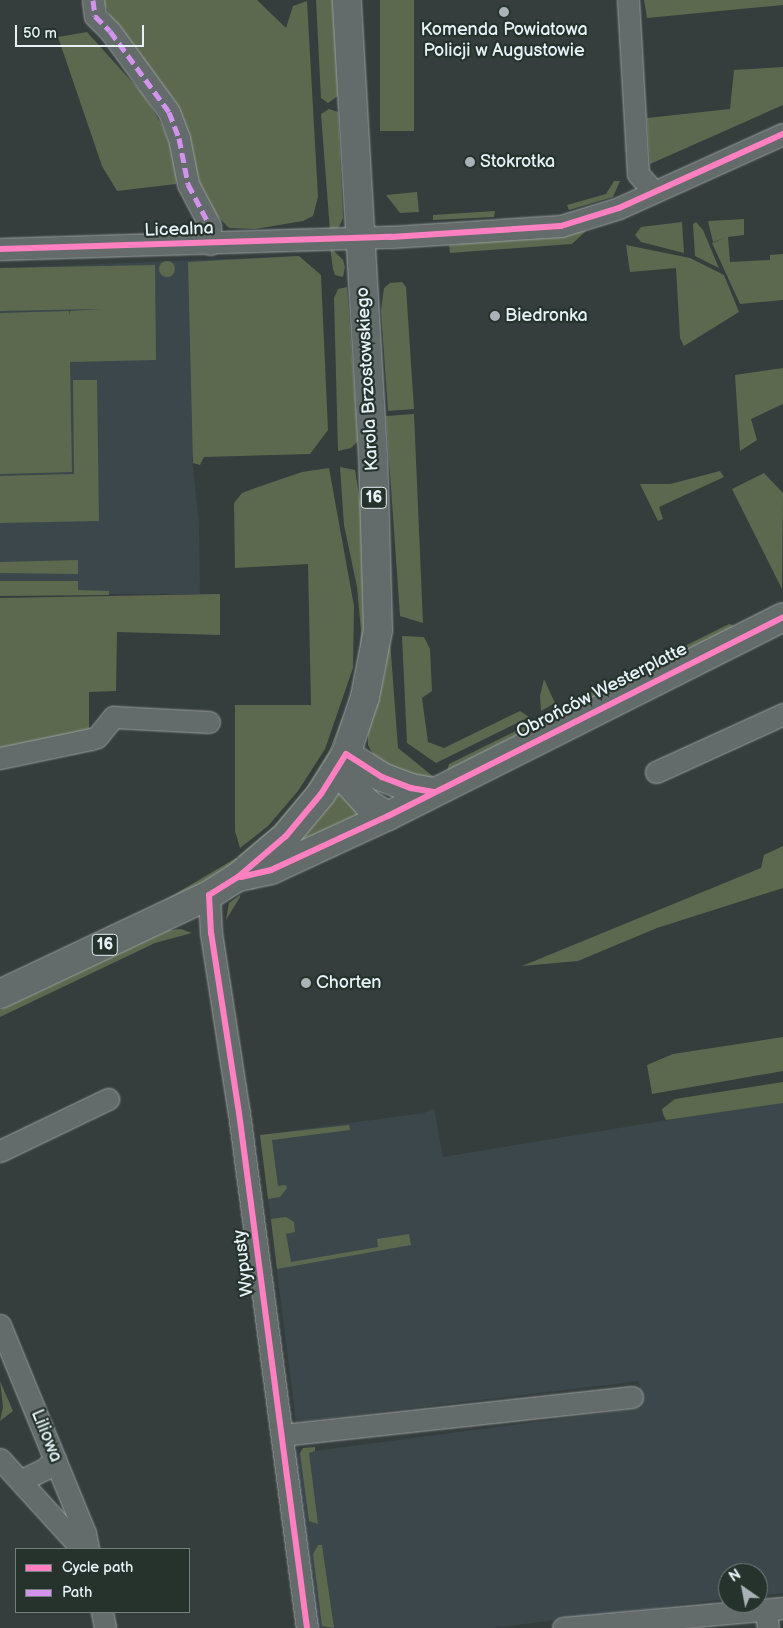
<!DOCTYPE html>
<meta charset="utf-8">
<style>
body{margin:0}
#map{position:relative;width:783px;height:1628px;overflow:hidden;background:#363d3d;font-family:"Balsamiq Sans",sans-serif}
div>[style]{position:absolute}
.built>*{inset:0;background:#3b474b}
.green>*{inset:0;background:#5c694e;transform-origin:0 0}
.round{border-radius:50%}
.roads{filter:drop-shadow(0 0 1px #9b9fa1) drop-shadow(0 0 1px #9b9fa1)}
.minor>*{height:21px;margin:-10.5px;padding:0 10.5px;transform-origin:10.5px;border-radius:10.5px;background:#646b6b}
.secondary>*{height:28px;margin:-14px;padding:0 14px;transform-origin:14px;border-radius:14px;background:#646b6b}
.primary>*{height:28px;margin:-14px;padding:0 14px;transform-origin:14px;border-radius:14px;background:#646b6b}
.quiet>*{height:5px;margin-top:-2.5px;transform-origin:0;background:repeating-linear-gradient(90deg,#d193ec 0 10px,transparent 0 15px)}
.cycleway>*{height:6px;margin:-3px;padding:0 3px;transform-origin:3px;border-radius:3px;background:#ff80c0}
.dots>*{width:14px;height:14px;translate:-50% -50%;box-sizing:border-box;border:2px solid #26332d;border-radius:50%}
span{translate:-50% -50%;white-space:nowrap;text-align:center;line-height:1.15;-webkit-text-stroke:4.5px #26332d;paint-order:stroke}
.shield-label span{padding:1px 4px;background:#26332d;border:1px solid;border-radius:4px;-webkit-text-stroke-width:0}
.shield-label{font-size:16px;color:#e8f1f8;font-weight:700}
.poi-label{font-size:18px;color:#e8f1f8}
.left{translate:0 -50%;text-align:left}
.street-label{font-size:18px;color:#e8f1f8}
.legend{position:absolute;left:15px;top:1548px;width:175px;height:65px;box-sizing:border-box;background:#26332d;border:1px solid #747f7e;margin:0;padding:6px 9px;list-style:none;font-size:15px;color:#e8f1f8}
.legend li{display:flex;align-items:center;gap:10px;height:25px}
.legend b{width:25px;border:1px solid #747f7e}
.north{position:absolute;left:718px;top:1563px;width:50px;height:50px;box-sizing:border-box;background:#26332d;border:1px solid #747f7e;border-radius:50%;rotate:327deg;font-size:14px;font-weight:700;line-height:20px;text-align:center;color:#e8f1f8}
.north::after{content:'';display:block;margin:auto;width:18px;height:22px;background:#aab2b7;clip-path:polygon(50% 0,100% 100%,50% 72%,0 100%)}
.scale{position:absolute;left:15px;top:25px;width:129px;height:22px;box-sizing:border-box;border:2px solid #e8f1f8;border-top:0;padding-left:6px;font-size:15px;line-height:18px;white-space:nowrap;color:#e8f1f8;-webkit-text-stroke:4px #26332d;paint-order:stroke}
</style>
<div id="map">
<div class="built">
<div style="clip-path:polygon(299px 256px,310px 454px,192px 457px,199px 524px,200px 594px,0 594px,0 268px)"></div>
<div style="clip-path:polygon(783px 1101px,783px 1593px,758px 1596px,758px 1573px,728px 1573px,728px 1599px,492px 1628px,317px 1628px,292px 1454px,641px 1408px,639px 1381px,296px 1422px,260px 1135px,424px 1113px,434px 1108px,443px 1157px)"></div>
</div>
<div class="green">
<div style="clip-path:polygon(102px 0,257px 0,286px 28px,293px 6px,307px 1px,318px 197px,313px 216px,303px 221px,255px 229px,229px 228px,208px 207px)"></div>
<div style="clip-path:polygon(316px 0,334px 0,338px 96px,328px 103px,321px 98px)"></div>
<div style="left:380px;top:0;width:34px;height:131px"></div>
<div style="clip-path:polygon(644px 0,783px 0,783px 5px,647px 18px)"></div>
<div style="clip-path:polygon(87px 32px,143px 94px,162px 125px,180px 168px,176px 184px,117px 191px,102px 166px,58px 37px)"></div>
<div style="clip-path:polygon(783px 67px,783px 105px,650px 164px,647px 118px,730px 109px,734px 70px)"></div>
<div style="clip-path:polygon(329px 109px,338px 112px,343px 218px,339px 227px,330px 231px,321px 114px)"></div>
<div style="clip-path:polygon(614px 181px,620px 181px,613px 197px,569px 210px,567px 205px,606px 194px)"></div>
<div style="clip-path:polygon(417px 192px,419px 212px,400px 213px,386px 195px)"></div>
<div style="clip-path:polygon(495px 211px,494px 217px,433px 220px,433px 215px)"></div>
<div style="clip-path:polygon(744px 219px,744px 235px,728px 237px,730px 262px,770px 260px,770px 255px,783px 254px,783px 300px,740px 304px,712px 243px,727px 237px,713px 242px,708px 221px)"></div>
<div style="clip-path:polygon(682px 222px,684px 253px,641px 242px,635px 235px,641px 227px)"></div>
<div style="clip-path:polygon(696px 222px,703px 230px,719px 268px,695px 256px,693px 224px)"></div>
<div style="clip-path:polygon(586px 231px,572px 244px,450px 253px,449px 245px)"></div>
<div style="clip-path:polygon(626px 245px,690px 258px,724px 275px,739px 312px,684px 346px,680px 338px,676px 268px,630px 272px)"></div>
<div style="clip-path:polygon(330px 247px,343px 260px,345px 267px,343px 277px,335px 275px,333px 269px)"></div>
<div style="clip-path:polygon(299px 256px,321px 275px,328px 430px,310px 454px,204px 457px,200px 465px,193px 463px,188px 262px)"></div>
<div class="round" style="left:159px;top:261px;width:16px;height:16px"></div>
<div style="clip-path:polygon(155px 265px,156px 360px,70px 362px,72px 472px,0 474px,0 313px,69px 311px,69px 316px,70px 311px,101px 309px,0 311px,0 268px)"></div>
<div style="clip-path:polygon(402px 282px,406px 287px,414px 409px,388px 411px,381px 311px,384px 288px,390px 283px)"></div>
<div style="clip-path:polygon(347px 287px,358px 441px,351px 448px,338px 451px,334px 298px,338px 289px)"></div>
<div style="clip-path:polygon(783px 368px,783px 404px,751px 419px,757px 440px,740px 451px,735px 375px)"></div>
<div style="clip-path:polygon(73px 380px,97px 380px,99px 521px,0 523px,0 476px,74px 474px)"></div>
<div style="clip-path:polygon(414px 414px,423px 623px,400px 616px,386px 416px)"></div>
<div style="clip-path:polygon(340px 467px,355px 470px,361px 508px,364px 633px,353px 692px,329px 755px,301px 799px,278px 826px,243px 856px,237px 857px,274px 826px,306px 788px,329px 751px,349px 701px,359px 660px,361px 631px,357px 587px,344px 525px)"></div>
<div style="clip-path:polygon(329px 468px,354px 606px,353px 668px,325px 749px,298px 791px,268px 826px,240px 848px,235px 831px,235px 705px,311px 705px,308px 564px,235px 568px,234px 503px,242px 493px,258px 487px,302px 472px)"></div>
<div style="clip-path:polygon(720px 471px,724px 477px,659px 507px,663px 519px,658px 521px,640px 484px,670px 484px)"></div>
<div style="clip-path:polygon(764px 473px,783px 493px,782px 589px,732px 489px)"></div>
<div style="clip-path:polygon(78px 560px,78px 574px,0 573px,0 562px)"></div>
<div style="clip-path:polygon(0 581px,78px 581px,78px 590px,109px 591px,109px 595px,0 596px)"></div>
<div style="clip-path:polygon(220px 594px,220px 635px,117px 632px,116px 691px,89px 692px,89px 732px,0 754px,0 598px)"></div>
<div style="clip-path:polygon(729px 624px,737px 627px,578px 705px,574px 701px)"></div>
<div style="clip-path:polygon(389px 627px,398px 748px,435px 778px,414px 782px,375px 758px,368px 745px,368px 733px,385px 672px)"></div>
<div style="clip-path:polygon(402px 636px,424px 637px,430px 649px,432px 691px,422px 698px,428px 742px,444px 748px,520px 711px,529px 717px,436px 763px,407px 743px)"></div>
<div style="clip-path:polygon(544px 679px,555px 703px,541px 711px,540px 696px)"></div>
<div style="clip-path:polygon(532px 723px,534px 727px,530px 732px,446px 775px,449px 764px)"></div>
<div style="clip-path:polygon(339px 790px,368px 813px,291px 849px)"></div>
<div style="clip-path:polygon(783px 846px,783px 888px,657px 928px,578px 961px,522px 966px,761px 868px,764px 855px)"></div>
<div style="left:337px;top:850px;width:5px;height:95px;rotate:68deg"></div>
<div style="clip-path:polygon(236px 858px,241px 858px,199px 885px,143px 913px)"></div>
<div style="clip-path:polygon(240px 895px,240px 897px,226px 920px,229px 903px)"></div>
<div style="clip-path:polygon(181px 929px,192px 933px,155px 943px,0 1017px,0 1010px,168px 930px)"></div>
<div style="clip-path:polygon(783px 1037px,783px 1071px,652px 1094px,647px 1065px,673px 1054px)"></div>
<div style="clip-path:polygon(783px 1082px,783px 1103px,666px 1120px,663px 1114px,662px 1109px,675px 1099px)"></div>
<div style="clip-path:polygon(349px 1125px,350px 1130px,272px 1140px,278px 1186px,286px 1185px,287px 1188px,280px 1197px,268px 1199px,260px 1135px)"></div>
<div style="clip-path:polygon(286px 1217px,294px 1222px,295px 1232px,286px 1234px,291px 1262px,378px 1247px,377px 1239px,409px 1234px,411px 1245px,277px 1269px,271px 1219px)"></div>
<div style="clip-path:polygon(0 1381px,13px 1411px,0 1421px,3px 1407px)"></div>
<div style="clip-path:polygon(315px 1447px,315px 1451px,309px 1453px,318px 1524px,309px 1521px,300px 1453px,303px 1448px)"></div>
<div style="clip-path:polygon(318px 1545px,322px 1545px,334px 1628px,322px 1626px,313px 1554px)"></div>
</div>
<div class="roads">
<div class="minor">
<div style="left:93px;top:0;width:16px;rotate:83deg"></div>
<div style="left:95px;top:16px;width:21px;rotate:45deg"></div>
<div style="left:110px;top:31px;width:100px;rotate:53.9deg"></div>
<div style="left:169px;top:112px;width:28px;rotate:69deg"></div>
<div style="left:179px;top:138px;width:47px;rotate:78.9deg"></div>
<div style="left:188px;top:184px;width:47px;rotate:62.4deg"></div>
<div style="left:210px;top:226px;width:18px;rotate:90deg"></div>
<div style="left:628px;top:0;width:174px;rotate:86.7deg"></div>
<div style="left:638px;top:174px;width:24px;rotate:48deg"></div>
<div style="left:0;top:249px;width:391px;rotate:-1.8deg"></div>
<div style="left:391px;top:237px;width:170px;rotate:-3.7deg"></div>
<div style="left:561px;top:226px;width:61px;rotate:-17.2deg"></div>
<div style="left:619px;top:208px;width:180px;rotate:-24.3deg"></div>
<div style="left:0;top:758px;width:93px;rotate:-11.8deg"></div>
<div style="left:91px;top:739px;width:6px;rotate:-18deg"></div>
<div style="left:97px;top:737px;width:26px;rotate:-51deg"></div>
<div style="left:113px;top:717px;width:96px;rotate:3deg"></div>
<div style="left:656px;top:772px;width:140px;rotate:-24.5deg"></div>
<div style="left:209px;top:895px;width:38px;rotate:87deg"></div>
<div style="left:211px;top:933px;width:182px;rotate:81.2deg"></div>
<div style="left:239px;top:1113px;width:519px;rotate:82.48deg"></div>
<div style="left:0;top:1151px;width:120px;rotate:-25.7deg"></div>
<div style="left:0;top:1325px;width:225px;rotate:67.8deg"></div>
<div style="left:85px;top:1533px;width:16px;rotate:79deg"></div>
<div style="left:282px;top:1435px;width:352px;rotate:-6.2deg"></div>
<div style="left:0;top:1459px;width:122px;rotate:47.7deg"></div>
<div style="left:22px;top:1480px;width:25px;rotate:-26deg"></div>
<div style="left:45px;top:1469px;width:14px;rotate:-45deg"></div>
<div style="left:766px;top:1610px;width:18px;rotate:84deg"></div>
<div style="left:102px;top:1612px;width:16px;rotate:79deg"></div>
<div style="left:563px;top:1628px;width:221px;rotate:-5.2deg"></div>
</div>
<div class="secondary">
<div style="left:346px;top:754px;width:43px;rotate:32.6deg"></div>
<div style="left:382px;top:777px;width:31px;rotate:21deg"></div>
<div style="left:411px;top:788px;width:23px;rotate:10deg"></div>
<div style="left:337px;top:770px;width:46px;rotate:47.6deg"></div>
<div style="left:368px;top:804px;width:23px;rotate:31deg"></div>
<div style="left:238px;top:877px;width:34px;rotate:-12deg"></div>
<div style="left:271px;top:870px;width:129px;rotate:-24.8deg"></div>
<div style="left:388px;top:816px;width:442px;rotate:-26.7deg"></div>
</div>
<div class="primary">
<div style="left:0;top:994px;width:231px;rotate:-25.3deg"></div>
<div style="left:209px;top:895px;width:34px;rotate:-32deg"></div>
<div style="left:238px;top:877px;width:63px;rotate:-40.5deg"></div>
<div style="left:286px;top:836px;width:55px;rotate:-50.2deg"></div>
<div style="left:321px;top:794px;width:47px;rotate:-58deg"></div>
<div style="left:346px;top:754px;width:60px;rotate:-71.6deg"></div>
<div style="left:365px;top:697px;width:68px;rotate:-79deg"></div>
<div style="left:378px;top:630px;width:175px;rotate:-91.6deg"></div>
<div style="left:373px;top:455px;width:456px;rotate:-93.3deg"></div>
</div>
</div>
<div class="quiet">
<div style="left:93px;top:0;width:16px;rotate:83deg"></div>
<div style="left:95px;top:16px;width:21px;rotate:45deg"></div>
<div style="left:110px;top:31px;width:100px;rotate:53.9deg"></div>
<div style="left:169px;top:112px;width:28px;rotate:69deg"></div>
<div style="left:179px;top:138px;width:47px;rotate:78.9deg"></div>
<div style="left:188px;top:184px;width:47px;rotate:62.4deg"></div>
<div style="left:210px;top:226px;width:18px;rotate:90deg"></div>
</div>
<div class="cycleway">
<div style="left:0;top:249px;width:391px;rotate:-1.8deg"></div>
<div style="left:391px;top:237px;width:170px;rotate:-3.7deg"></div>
<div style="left:561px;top:226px;width:61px;rotate:-17.2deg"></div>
<div style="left:619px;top:208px;width:180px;rotate:-24.3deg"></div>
<div style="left:241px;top:877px;width:31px;rotate:-13deg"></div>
<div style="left:271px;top:870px;width:129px;rotate:-24.8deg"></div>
<div style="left:388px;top:816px;width:442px;rotate:-26.7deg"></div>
<div style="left:307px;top:1628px;width:519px;rotate:-97.52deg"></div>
<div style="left:239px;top:1113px;width:182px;rotate:-98.8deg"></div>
<div style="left:211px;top:933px;width:38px;rotate:-93deg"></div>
<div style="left:209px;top:895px;width:34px;rotate:-32deg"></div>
<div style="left:238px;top:877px;width:63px;rotate:-40.5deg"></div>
<div style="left:286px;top:836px;width:55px;rotate:-50.2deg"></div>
<div style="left:321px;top:794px;width:47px;rotate:-58deg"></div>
<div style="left:346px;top:754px;width:43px;rotate:32.6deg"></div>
<div style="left:382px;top:777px;width:31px;rotate:21deg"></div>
<div style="left:411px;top:788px;width:23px;rotate:10deg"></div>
</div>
<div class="dots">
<div style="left:504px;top:12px;background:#aab2b7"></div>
<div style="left:470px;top:162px;background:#aab2b7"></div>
<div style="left:495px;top:316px;background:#aab2b7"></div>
<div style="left:306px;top:983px;background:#aab2b7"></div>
</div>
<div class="shield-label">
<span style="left:374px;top:498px">16</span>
<span style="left:105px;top:945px">16</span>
</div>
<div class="poi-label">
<span style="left:504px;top:41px">Komenda Powiatowa<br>Policji w Augustowie</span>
<span class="left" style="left:480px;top:162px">Stokrotka</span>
<span class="left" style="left:505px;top:316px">Biedronka</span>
<span class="left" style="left:316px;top:983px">Chorten</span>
</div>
<div class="street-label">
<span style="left:179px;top:230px;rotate:-2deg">Licealna</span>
<span style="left:368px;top:379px;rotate:-93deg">Karola Brzostowskiego</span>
<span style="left:602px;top:691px;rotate:-27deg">Obrońców Westerplatte</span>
<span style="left:244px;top:1263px;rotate:-97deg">Wypusty</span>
<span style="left:46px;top:1436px;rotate:68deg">Liliowa</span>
</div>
<ul class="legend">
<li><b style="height:6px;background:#ff80c0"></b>Cycle path</li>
<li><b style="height:6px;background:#d193ec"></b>Path</li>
</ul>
<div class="north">N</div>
<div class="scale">50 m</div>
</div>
